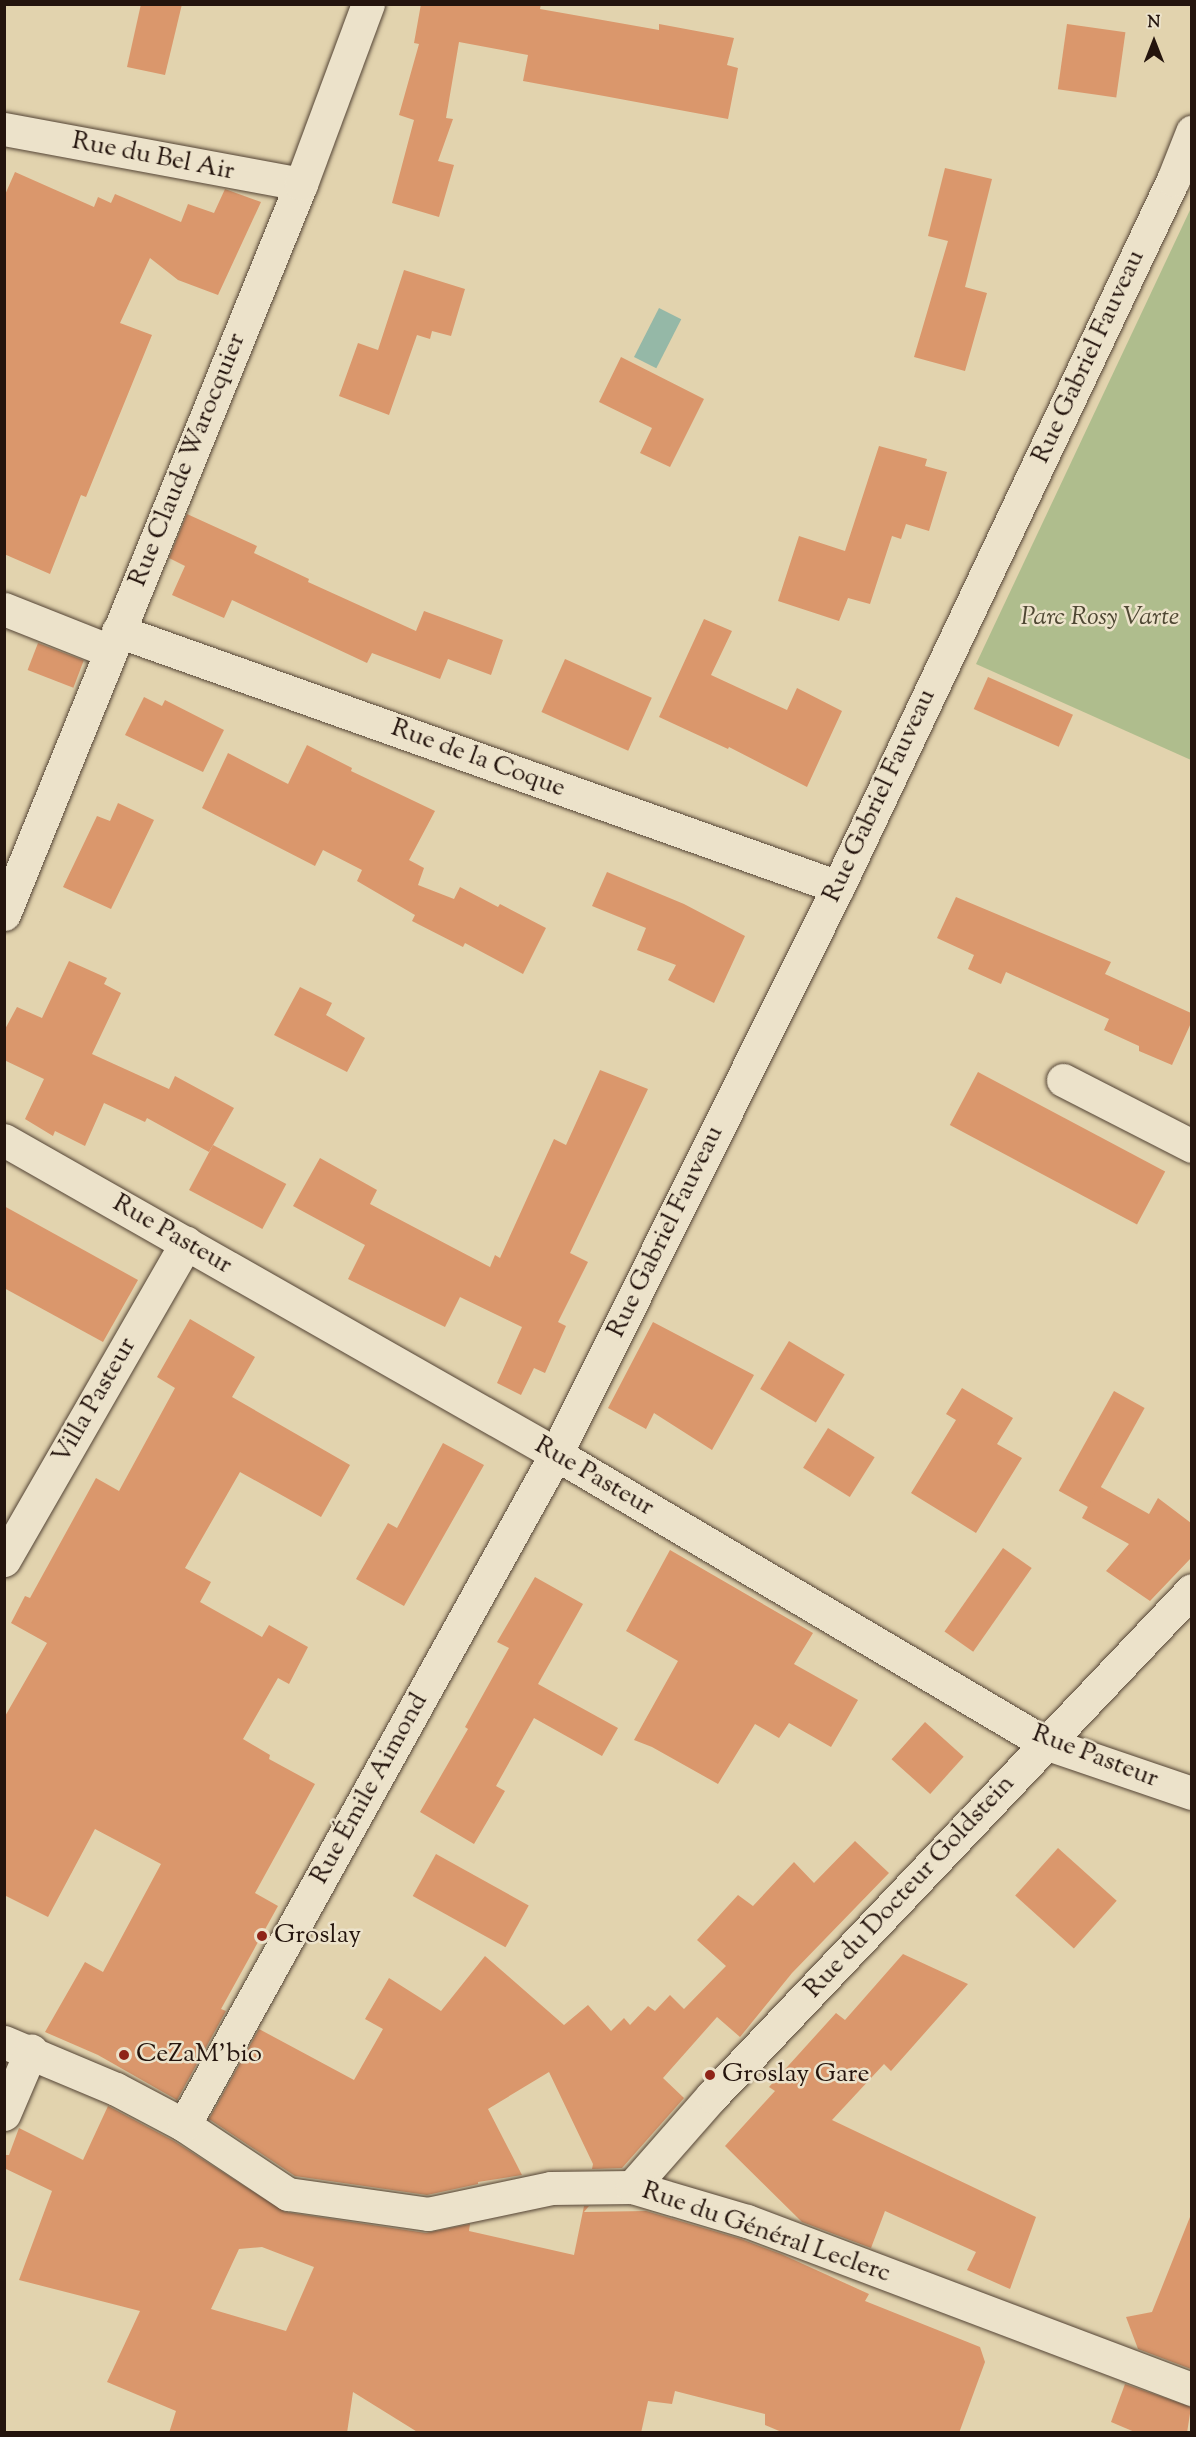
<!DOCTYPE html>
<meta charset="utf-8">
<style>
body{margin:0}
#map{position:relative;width:1196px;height:2437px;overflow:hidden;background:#e2d3ae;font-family:"Sorts Mill Goudy",serif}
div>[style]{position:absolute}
.green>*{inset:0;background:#afbd8d}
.water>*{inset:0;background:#95b8a7;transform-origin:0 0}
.building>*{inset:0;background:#da976c;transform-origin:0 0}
.roads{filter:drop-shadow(0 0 2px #544435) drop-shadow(0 0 2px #544435)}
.minor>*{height:33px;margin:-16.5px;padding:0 16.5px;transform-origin:16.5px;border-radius:16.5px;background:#ece2ca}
.dots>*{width:16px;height:16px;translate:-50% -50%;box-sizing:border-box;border:3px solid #ece2ca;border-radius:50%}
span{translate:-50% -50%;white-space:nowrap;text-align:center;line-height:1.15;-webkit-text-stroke:5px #ece2ca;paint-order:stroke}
.street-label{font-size:26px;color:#24140d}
.park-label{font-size:26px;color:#4e4733;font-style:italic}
.poi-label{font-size:26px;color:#24140d}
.left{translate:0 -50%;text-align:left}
.frame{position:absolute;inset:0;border:6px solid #24140d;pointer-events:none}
.north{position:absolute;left:1124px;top:12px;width:60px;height:60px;-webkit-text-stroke:4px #ece2ca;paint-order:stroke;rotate:0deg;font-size:16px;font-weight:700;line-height:24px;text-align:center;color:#24140d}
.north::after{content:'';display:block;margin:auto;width:21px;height:27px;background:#24140d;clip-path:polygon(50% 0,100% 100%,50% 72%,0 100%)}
</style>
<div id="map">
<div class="green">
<div style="clip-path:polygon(1191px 208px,1191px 760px,976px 664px)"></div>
</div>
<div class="water">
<div style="left:659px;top:308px;width:25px;height:55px;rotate:27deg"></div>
</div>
<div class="building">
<div style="clip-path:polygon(141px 4px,182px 4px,165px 75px,127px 67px)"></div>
<div style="clip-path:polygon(421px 4px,541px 4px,540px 9px,659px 30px,659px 24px,734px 38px,727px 65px,738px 68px,728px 119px,523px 81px,528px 55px,459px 42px,446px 118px,453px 119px,438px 161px,454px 165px,439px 217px,392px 203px,414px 120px,399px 115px,419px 44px,414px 43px)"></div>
<div style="left:1067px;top:24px;width:59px;height:66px;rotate:8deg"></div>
<div style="clip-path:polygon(945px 168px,992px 179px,965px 287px,987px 293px,965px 371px,914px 357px,948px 241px,928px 236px)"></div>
<div style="clip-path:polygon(15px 172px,94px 207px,98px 197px,111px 203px,115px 194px,181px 222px,188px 204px,214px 213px,225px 189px,261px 202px,218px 295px,178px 280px,150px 258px,120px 323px,152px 335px,86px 497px,81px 495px,50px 574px,4px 554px,4px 197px)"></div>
<div style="clip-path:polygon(404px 270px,465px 289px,451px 336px,432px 331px,430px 339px,417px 335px,389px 415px,339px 396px,358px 343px,378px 350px)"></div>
<div style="clip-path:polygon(621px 357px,704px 399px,670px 467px,640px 453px,652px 428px,599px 402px)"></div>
<div style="clip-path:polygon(879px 446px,927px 459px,925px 466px,947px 472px,929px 531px,906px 524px,901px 539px,892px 536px,870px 604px,848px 598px,839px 621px,778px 601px,799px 536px,845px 551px)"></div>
<div style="clip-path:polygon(187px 514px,257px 546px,254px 553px,309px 579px,308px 582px,416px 631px,424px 611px,503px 640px,491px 675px,448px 659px,440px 679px,372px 653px,367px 663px,232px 600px,224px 618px,172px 595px,185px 566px,169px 558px)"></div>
<div style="clip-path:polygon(704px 619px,732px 631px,711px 675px,787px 710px,797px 688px,842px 711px,807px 787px,729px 747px,728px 749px,659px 717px)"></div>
<div style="left:38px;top:643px;width:49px;height:29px;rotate:21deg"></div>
<div style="left:565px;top:659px;width:95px;height:58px;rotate:24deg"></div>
<div style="left:988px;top:677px;width:93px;height:35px;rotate:24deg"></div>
<div style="clip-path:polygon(144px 697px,162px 706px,165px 700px,224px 730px,203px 772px,125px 735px)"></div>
<div style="clip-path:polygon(307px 745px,352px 768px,351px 771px,435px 811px,409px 860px,424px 868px,418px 885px,454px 899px,460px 887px,498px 907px,500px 904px,546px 928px,523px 974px,465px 943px,463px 947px,412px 921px,415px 915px,357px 881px,362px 870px,323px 850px,315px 866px,202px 808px,228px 753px,288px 784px)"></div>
<div style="clip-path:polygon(118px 803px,154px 820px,111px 909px,63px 887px,97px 816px,110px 821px)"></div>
<div style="clip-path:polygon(607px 872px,684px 904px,745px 936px,714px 1003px,668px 980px,676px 965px,637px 950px,646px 928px,592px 906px)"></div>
<div style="clip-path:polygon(956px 897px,1111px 962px,1105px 974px,1191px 1013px,1191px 1023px,1172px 1065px,1139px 1051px,1139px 1046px,1104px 1030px,1109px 1019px,1006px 972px,1001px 984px,968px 969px,974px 955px,937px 938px)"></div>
<div style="clip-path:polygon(69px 961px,107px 978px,104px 984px,121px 993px,92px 1054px,169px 1089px,175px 1076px,234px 1108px,209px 1152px,147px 1118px,145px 1122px,104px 1103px,85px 1146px,55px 1131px,53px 1136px,25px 1119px,44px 1079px,4px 1060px,4px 1031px,17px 1007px,42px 1018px)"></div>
<div style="clip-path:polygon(300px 987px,332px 1003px,326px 1015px,365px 1038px,347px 1072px,274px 1035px)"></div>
<div style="clip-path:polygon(600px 1070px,648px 1089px,570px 1253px,588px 1262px,558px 1322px,566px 1326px,545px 1373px,534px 1368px,521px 1395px,497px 1383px,522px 1327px,460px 1297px,445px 1327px,348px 1279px,365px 1245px,293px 1206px,320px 1158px,377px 1190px,370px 1204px,490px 1267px,495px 1255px,500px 1258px,554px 1139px,566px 1145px)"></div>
<div style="left:978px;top:1072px;width:212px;height:60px;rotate:28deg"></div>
<div style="left:213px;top:1145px;width:83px;height:51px;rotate:28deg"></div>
<div style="clip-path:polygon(4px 1206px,138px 1280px,103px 1342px,4px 1288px)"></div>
<div style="clip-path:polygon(190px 1319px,255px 1357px,232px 1397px,350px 1465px,321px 1517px,240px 1472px,185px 1568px,211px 1582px,200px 1602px,262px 1637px,269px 1625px,308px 1647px,289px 1684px,278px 1678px,243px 1739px,270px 1755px,269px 1759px,315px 1784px,255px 1893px,278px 1906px,221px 2009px,226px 2011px,177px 2100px,98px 2055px,45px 2032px,85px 1962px,103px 1972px,161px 1864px,95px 1829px,48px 1917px,4px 1895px,4px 1718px,47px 1643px,11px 1623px,25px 1596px,30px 1598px,96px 1478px,119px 1491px,175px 1388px,157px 1377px)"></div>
<div style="clip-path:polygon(653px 1322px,754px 1375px,712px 1450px,654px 1413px,646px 1429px,608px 1408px)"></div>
<div style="left:789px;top:1341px;width:65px;height:56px;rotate:31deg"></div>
<div style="clip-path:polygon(962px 1388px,1013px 1418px,997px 1444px,1022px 1458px,976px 1533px,911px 1493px,956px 1420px,946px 1414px)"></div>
<div style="left:1114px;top:1391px;width:35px;height:114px;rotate:29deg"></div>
<div style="left:828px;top:1428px;width:55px;height:47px;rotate:32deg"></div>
<div style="clip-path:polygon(443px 1443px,484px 1465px,404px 1606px,356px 1579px,388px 1523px,397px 1528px)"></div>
<div style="clip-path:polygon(1099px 1486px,1149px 1514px,1158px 1498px,1191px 1523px,1191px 1558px,1150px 1601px,1106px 1571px,1129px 1544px,1082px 1518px)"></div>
<div style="left:1003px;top:1548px;width:35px;height:102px;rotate:35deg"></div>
<div style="clip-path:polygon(670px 1550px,813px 1633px,794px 1664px,858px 1700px,831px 1747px,789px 1723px,779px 1738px,755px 1724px,718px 1784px,652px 1747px,634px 1740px,678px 1661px,626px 1631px)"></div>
<div style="clip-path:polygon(535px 1577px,583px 1604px,538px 1684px,618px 1728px,602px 1756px,534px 1718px,496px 1786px,505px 1791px,474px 1844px,420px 1812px,468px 1729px,465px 1727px,509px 1648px,497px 1642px)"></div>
<div style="left:925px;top:1722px;width:52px;height:50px;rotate:42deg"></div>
<div style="clip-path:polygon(855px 1841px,889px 1873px,792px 1973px,740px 2037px,717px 2017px,663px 2078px,684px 2098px,622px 2168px,592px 2169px,593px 2164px,549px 2072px,488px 2109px,522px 2175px,478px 2182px,478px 2184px,427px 2195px,295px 2176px,209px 2119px,259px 2029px,354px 2080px,383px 2029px,365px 2019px,389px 1978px,441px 2011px,485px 1956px,564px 2025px,588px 2005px,611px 2031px,624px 2018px,630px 2025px,648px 2006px,655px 2011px,670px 1995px,684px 2009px,726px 1966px,697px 1940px,738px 1895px,753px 1906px,794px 1862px,814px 1883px)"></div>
<div style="left:1058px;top:1848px;width:79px;height:64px;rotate:42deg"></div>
<div style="left:436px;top:1854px;width:106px;height:48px;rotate:29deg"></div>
<div style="clip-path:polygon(903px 1954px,968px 1984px,891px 2071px,884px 2064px,832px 2120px,1036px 2217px,1010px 2289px,967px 2270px,976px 2252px,885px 2211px,871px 2248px,802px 2222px,725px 2146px,775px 2091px,769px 2087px,836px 2013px,845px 2020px)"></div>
<div style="clip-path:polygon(evenodd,108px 2106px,174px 2141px,285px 2212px,426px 2233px,470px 2224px,469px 2231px,574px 2255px,584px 2206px,589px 2206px,584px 2212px,646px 2211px,741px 2239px,781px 2254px,869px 2294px,865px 2301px,980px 2347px,985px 2362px,959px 2433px,784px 2433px,765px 2425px,765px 2414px,675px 2391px,672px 2404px,648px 2401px,641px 2433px,419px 2433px,353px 2392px,347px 2433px,169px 2433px,176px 2411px,107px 2382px,140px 2311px,19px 2280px,52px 2191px,4px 2168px,4px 2155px,9px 2155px,19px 2128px,83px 2160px,108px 2106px,262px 2247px,314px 2267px,286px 2331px,211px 2309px,239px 2249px,262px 2247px)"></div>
<div style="clip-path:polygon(1190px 2217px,1191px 2218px,1191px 2369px,1138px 2349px,1126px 2317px,1152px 2312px)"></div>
<div style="clip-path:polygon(1125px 2384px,1191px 2407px,1187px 2433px,1137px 2433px,1111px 2422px)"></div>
</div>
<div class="roads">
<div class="minor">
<div style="left:4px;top:129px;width:302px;rotate:10.5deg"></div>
<div style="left:4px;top:609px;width:114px;rotate:21.6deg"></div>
<div style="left:118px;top:631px;width:764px;rotate:19.57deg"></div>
<div style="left:4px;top:914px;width:788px;rotate:-67.86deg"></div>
<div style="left:301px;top:184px;width:192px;rotate:-69.6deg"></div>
<div style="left:1063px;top:1080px;width:145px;rotate:27.1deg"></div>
<div style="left:4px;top:1140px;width:635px;rotate:29.63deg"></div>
<div style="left:556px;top:1454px;width:568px;rotate:30.58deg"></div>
<div style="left:1045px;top:1743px;width:155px;rotate:18.8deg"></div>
<div style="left:4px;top:1560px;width:366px;rotate:-60.1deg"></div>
<div style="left:4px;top:2042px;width:121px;rotate:22.8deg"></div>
<div style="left:116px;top:2089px;width:77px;rotate:27.9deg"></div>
<div style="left:184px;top:2125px;width:125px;rotate:33.6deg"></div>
<div style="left:288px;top:2194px;width:141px;rotate:8.1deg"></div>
<div style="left:428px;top:2214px;width:126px;rotate:-11.9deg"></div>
<div style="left:551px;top:2188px;width:81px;rotate:-0.7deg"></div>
<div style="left:632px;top:2187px;width:120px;rotate:16.5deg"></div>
<div style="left:747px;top:2221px;width:476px;rotate:20.7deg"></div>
<div style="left:4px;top:2114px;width:69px;rotate:-66.8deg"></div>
<div style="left:184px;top:2125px;width:767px;rotate:-61deg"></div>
<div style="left:556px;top:1454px;width:633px;rotate:-63.56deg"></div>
<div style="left:838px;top:887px;width:782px;rotate:-64.65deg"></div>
<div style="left:1173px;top:180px;width:52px;rotate:-68.4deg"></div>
<div style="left:632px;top:2187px;width:121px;rotate:-48.7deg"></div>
<div style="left:712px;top:2096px;width:697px;rotate:-46.51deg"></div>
</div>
</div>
<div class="dots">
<div style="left:262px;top:1936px;background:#8f2418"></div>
<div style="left:124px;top:2055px;background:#8f2418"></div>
<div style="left:710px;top:2075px;background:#8f2418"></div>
</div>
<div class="street-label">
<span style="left:153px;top:157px;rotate:11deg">Rue du Bel Air</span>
<span style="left:1089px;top:357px;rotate:-65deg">Rue Gabriel Fauveau</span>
<span style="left:188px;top:460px;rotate:-68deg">Rue Claude Warocquier</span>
<span style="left:478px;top:759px;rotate:20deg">Rue de la Coque</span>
<span style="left:880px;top:796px;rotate:-65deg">Rue Gabriel Fauveau</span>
<span style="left:666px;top:1232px;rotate:-64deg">Rue Gabriel Fauveau</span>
<span style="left:172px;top:1235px;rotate:30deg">Rue Pasteur</span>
<span style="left:95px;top:1401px;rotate:-60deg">Villa Pasteur</span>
<span style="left:594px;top:1477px;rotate:30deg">Rue Pasteur</span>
<span style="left:1095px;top:1757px;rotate:21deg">Rue Pasteur</span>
<span style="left:370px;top:1789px;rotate:-61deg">Rue Émile Aimond</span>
<span style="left:910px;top:1887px;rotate:-47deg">Rue du Docteur Goldstein</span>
<span style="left:766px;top:2233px;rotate:19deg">Rue du Général Leclerc</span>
</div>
<div class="park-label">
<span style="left:1100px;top:618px">Parc Rosy Varte</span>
</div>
<div class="poi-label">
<span class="left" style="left:274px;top:1936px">Groslay</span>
<span class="left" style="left:136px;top:2055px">CeZaM'bio</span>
<span class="left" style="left:722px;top:2075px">Groslay Gare</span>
</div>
<div class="frame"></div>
<div class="north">N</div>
</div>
